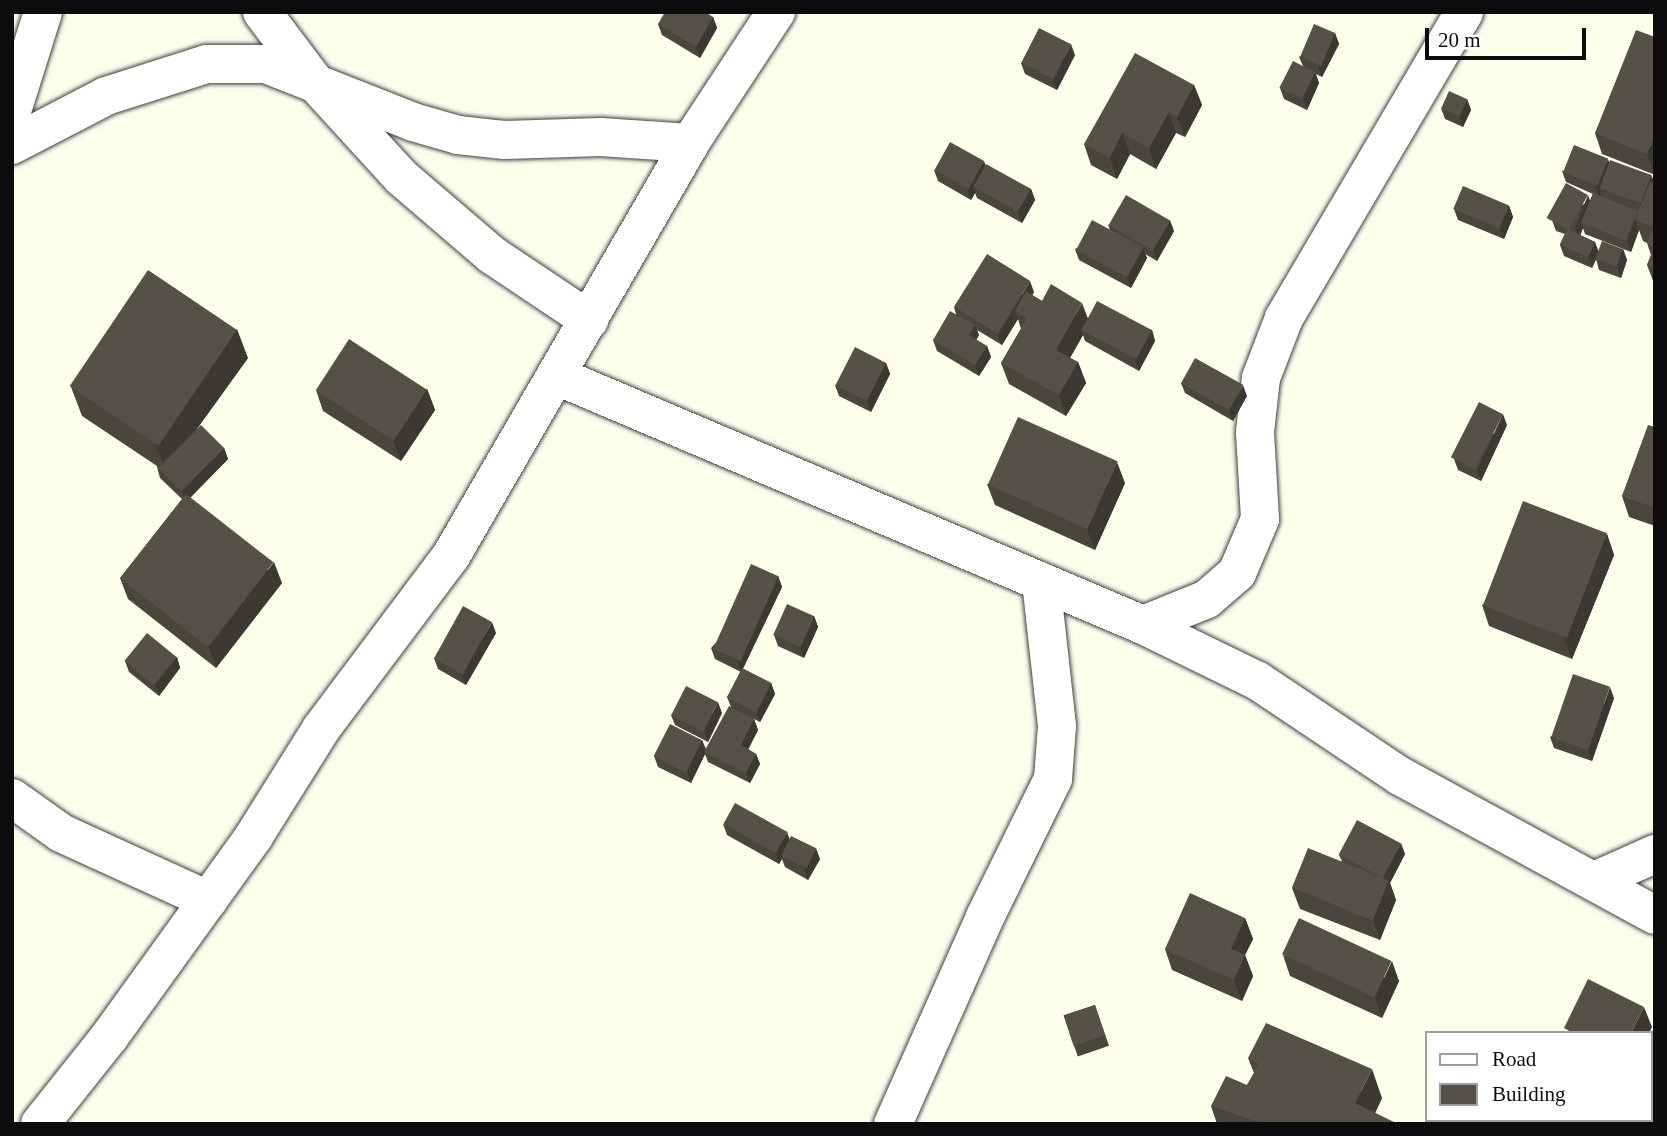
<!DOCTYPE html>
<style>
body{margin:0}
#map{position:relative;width:1667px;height:1136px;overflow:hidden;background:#fdffeb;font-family:"Times New Roman",serif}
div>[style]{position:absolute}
.roads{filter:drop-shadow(0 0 2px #3f3f3f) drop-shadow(0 0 2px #3f3f3f)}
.minor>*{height:38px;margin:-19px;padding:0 19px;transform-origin:19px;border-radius:19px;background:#fff}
.wall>*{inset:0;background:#4a463d;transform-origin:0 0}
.shaded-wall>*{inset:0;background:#3c3932}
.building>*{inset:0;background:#565147;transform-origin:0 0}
span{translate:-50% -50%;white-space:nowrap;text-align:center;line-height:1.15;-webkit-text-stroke:7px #fff;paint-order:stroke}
.frame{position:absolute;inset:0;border:14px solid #0c0c0c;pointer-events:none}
.legend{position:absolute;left:1425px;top:1031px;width:228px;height:91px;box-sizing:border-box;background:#fff;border:2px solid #9e9e9e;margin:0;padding:9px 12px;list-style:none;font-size:21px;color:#0c0c0c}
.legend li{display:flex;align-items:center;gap:14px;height:35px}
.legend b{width:35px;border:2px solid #9e9e9e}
.scale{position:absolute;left:1425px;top:28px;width:161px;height:32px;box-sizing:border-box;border:4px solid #0c0c0c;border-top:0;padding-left:9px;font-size:21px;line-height:24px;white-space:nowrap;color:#0c0c0c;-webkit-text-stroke:5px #fff;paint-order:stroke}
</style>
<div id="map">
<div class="roads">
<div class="minor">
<div style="left:262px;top:12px;width:91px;rotate:53deg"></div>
<div style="left:317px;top:85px;width:125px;rotate:47.6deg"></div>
<div style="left:401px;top:177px;width:120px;rotate:40.6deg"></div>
<div style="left:492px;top:255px;width:117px;rotate:33.8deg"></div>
<div style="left:12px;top:111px;width:104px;rotate:-72.6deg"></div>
<div style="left:12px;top:145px;width:106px;rotate:-27.5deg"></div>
<div style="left:106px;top:96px;width:106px;rotate:-17.6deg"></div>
<div style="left:207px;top:64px;width:59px"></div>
<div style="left:266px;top:64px;width:158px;rotate:21.5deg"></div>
<div style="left:413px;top:122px;width:47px;rotate:16.1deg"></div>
<div style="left:458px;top:135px;width:47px;rotate:6.1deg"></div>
<div style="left:505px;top:140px;width:96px;rotate:-1.8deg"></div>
<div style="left:601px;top:137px;width:89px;rotate:3.9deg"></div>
<div style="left:557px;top:376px;width:637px;rotate:23.02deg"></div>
<div style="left:1143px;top:625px;width:128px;rotate:26deg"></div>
<div style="left:1258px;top:681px;width:171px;rotate:33.8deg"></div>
<div style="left:1400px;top:776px;width:290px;rotate:28.6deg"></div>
<div style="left:1143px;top:625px;width:69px;rotate:-22.1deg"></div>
<div style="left:1207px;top:599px;width:40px;rotate:-41deg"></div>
<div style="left:1237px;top:573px;width:59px;rotate:-66.9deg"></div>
<div style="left:1260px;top:519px;width:87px;rotate:-93.3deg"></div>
<div style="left:1255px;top:432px;width:54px;rotate:-83.7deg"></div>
<div style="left:1261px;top:378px;width:64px;rotate:-69deg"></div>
<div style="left:1284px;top:318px;width:355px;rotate:-59.5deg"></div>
<div style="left:12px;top:798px;width:60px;rotate:35.5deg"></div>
<div style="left:61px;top:833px;width:162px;rotate:24.5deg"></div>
<div style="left:1594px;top:881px;width:67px;rotate:-23.9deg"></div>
<div style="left:40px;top:1124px;width:112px;rotate:-51.5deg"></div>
<div style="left:110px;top:1036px;width:246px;rotate:-54.2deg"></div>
<div style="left:254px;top:836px;width:126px;rotate:-57.9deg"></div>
<div style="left:321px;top:729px;width:216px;rotate:-53.1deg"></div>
<div style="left:451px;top:556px;width:477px;rotate:-59.9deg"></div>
<div style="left:690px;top:143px;width:157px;rotate:-56.7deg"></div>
<div style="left:893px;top:1124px;width:227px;rotate:-66deg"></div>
<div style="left:985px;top:917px;width:154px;rotate:-63.8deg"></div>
<div style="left:1053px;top:779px;width:53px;rotate:-85.7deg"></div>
<div style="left:1057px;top:726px;width:145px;rotate:-96.3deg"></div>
</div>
</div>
<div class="wall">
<div style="clip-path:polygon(713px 17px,717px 28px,700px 58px,662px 35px,658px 24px)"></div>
<div style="clip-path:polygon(1335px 33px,1339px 44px,1322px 77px,1316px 74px,1319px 83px,1307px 110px,1284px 99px,1280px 88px,1303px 66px,1299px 57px)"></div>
<div style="clip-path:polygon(1655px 37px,1655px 175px,1602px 154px,1595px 133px)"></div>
<div style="clip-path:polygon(1075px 55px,1057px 90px,1025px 74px,1021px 63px)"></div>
<div style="clip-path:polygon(1194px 85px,1202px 105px,1185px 137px,1176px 133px,1156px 169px,1130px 154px,1117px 179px,1091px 165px,1084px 144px)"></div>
<div style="clip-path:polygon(1467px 99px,1471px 110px,1463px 127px,1445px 119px,1441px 108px)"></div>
<div style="clip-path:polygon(1609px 163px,1651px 175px,1655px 183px,1655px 286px,1647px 265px,1651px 255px,1647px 243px,1643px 241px,1639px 230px,1631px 252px,1585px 234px,1583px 228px,1580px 235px,1595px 242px,1598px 251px,1623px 249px,1627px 260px,1621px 278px,1599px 270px,1596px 259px,1592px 268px,1564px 256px,1560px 245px,1565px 234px,1556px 231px,1552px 220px,1590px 201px,1593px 194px,1566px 182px,1562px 171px)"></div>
<div style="clip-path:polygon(985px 165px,1031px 189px,1035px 200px,1022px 223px,977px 198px,975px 193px,971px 200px,938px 181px,934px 170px)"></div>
<div style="clip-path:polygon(1509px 206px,1513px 217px,1504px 239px,1458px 220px,1454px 209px)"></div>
<div style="clip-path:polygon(1108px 225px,1174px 231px,1157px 261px,1145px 254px,1147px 258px,1131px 288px,1079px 260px,1075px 249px,1110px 230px)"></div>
<div style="clip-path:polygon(1034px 292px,1032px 295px,1042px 301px,1088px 318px,1152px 330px,1155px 341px,1139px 371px,1085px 341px,1083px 335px,1070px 358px,1078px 362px,1086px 383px,1066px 416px,1009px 384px,1001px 363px,1021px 329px,1018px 319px,1002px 345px,977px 330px,979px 335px,976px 340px,987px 346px,991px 357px,979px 376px,937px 351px,933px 340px,956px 314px,954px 307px)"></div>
<div style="clip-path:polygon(248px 358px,196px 430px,224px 448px,228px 459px,190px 498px,282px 583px,216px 668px,128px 599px,120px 578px,182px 499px,160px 478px,157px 467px,157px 466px,82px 416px,71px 387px)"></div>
<div style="clip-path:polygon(886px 363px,890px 374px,871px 412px,839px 396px,835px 385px)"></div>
<div style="clip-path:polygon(1181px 383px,1247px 396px,1233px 421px,1185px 393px)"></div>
<div style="clip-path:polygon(427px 389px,435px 410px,401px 461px,323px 411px,316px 390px)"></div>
<div style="clip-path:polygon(1507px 425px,1481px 481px,1458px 470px,1454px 459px)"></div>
<div style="clip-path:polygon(1655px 427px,1655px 526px,1629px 517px,1622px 496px)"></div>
<div style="clip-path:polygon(1125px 483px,1095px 550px,995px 505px,987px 484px)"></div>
<div style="clip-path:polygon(1607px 534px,1614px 555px,1572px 659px,1489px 626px,1482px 605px)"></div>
<div style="clip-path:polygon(778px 576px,782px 587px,743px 669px,771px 683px,775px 694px,760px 722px,750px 717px,754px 719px,758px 730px,748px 749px,756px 754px,760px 764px,750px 783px,708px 762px,705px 754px,691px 783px,658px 767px,654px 756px,702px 740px,706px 749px,731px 707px,727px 697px,741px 672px,715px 659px,711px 648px)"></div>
<div style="clip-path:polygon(814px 616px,818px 627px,804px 658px,778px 646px,774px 635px)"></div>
<div style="clip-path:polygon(496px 633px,466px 685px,438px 669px,434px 658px)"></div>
<div style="clip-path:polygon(177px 657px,180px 668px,159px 696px,129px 672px,125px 661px)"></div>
<div style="clip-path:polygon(1614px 698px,1592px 761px,1554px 748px,1550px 737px)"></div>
<div style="clip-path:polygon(722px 713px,708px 742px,675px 725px,671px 715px)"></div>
<div style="clip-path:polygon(723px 824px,789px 839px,820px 859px,808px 880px,785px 867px,782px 859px,779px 864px,727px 835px)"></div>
<div style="clip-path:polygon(1405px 854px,1390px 883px,1396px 900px,1380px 940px,1300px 909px,1292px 888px,1342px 861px,1339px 855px)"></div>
<div style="clip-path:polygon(1245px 918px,1253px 939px,1245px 955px,1253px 976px,1242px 1001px,1172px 970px,1165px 949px)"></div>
<div style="clip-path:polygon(1283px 955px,1399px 981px,1382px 1018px,1290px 976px)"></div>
<div style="left:1095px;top:1005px;width:43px;height:33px;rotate:71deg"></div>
<div style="clip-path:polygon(1655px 1047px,1655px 1079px,1651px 1078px,1651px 1055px)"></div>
<div style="clip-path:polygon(1248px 1058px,1382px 1098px,1375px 1113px,1395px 1124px,1217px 1124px,1211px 1106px,1247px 1085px,1254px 1073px)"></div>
</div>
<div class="shaded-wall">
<div style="clip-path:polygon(713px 17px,717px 28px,700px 58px,696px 47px)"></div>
<div style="clip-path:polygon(1335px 33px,1339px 44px,1322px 77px,1318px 66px)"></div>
<div style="clip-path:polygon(1071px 44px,1075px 55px,1057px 90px,1053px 79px)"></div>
<div style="clip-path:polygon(1315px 72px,1319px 83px,1307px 110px,1303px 99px)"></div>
<div style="clip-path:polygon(1194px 85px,1202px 105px,1185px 137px,1177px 117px)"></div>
<div style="clip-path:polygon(1467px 99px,1471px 110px,1463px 127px,1459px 116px)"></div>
<div style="clip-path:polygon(1169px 112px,1176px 133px,1156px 169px,1149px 148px)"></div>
<div style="clip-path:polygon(1122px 133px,1130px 154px,1117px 179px,1110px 158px)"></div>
<div style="clip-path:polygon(1655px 136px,1655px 175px,1647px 154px)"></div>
<div style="clip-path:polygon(1608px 159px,1612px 170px,1600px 188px,1601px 192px,1599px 197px,1595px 186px)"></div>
<div style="clip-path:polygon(984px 161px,988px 172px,973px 187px,975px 193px,971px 200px,967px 189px)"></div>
<div style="clip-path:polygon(1651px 175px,1655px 186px,1644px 214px,1640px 203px)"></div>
<div style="clip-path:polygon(1031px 189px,1035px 200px,1022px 223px,1018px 212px)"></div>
<div style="clip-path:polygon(1588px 195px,1592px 206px,1581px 223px,1583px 228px,1579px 239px,1575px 228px)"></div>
<div style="clip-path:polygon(1509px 206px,1513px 217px,1504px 239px,1500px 228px)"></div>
<div style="clip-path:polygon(1638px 211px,1635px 220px,1639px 230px,1631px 252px,1627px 241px)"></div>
<div style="clip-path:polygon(1170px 220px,1174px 231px,1157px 261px,1153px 250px)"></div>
<div style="clip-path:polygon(1595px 242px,1599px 253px,1592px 268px,1588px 257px)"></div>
<div style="clip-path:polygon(1143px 247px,1147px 258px,1131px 288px,1127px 277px)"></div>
<div style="clip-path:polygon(1623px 249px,1627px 260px,1621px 278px,1617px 267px)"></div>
<div style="clip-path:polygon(1030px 281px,1034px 292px,1020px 314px,1015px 311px,1018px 319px,1002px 345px,998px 335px)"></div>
<div style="clip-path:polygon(1082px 303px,1090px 324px,1081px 330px,1083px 335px,1063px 370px,1056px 350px)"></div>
<div style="clip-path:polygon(975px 325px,979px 335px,973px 346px,969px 335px)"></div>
<div style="clip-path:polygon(237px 329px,248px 358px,166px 472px,155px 443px)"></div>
<div style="clip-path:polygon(1152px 330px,1155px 341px,1139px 371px,1135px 360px)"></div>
<div style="clip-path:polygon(987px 346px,991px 357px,979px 376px,975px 365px)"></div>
<div style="clip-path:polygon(1078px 362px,1086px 383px,1066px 416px,1059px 395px)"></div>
<div style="clip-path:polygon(886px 363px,890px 374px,871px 412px,867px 401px)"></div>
<div style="clip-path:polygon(1243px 385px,1247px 396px,1233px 421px,1229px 410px)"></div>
<div style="clip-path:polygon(427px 389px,435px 410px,401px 461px,393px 440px)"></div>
<div style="clip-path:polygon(1503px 414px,1507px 425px,1481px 481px,1477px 470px)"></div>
<div style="clip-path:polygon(224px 448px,228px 459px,186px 502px,182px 491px)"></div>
<div style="clip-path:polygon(1117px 462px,1125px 483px,1095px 550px,1087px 529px)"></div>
<div style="clip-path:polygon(1607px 534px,1614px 555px,1572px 659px,1564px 638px)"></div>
<div style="clip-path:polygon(274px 562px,282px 583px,216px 668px,209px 647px)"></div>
<div style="clip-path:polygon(778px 576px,782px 587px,741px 672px,737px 661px)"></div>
<div style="clip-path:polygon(814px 616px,818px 627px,804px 658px,800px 647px)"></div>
<div style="clip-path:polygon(492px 622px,496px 633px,466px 685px,462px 674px)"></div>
<div style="clip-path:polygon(177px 657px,180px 668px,159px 696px,155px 685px)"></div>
<div style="clip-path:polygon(771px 683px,775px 694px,760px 722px,756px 711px)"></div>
<div style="clip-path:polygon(1610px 687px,1614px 698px,1592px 761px,1588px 750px)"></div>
<div style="clip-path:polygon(718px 702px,722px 713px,708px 742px,704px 731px)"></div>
<div style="clip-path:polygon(754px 719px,758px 730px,745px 756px,741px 745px)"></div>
<div style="clip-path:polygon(702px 740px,706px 751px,704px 752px,705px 754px,691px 783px,687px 772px)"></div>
<div style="clip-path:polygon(756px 754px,760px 764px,750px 783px,746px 773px)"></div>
<div style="clip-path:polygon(787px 832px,791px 843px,781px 856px,782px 859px,779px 864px,776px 853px)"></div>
<div style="clip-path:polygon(1401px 843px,1405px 854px,1390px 883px,1396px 900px,1380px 940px,1373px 920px,1387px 885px,1383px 876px)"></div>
<div style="clip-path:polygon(816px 848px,820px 859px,808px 880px,804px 869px)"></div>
<div style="clip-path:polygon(1245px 918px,1253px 939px,1245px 955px,1253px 976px,1242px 1001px,1234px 980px,1231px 949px)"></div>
<div style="clip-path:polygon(1392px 961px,1399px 981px,1382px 1018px,1375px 997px)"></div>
<div style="clip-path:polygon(1644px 1007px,1652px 1027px,1649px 1033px,1631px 1033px)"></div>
<div style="clip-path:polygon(1372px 1069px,1382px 1098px,1370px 1124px,1355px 1103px)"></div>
</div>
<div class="building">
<div style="clip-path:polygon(665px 12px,705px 12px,713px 17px,696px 47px,658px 24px)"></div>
<div style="left:1314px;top:24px;width:23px;height:36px;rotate:23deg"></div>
<div style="left:1039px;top:28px;width:36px;height:39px;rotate:27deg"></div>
<div style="clip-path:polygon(1636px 30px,1655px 37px,1655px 136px,1647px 154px,1595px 133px)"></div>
<div style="clip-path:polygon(1135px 53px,1194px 85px,1177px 117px,1169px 112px,1149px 148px,1122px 133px,1110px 158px,1084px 144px)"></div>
<div style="left:1293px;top:61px;width:25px;height:30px;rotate:27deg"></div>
<div style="left:1449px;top:91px;width:20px;height:19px;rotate:24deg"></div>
<div style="left:950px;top:142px;width:39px;height:32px;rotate:29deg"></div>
<div style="left:1574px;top:145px;width:37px;height:29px;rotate:22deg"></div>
<div style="left:1610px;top:160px;width:44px;height:30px;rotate:20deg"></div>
<div style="left:986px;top:164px;width:51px;height:26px;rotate:29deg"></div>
<div style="clip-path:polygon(1650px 182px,1655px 183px,1655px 268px,1647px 265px,1654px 247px,1647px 243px,1654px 227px,1635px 220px)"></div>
<div style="left:1566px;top:183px;width:25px;height:40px;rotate:29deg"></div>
<div style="left:1463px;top:186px;width:50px;height:25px;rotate:23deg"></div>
<div style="left:1593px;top:193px;width:48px;height:32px;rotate:22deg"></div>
<div style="left:1126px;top:195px;width:51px;height:35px;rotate:30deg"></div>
<div style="left:1092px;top:220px;width:58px;height:34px;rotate:28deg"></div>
<div style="left:1567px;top:229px;width:31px;height:17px;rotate:25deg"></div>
<div style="left:1602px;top:241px;width:22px;height:19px;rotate:21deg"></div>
<div style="left:987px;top:254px;width:51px;height:62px;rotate:32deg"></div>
<div style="left:148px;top:270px;width:107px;height:140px;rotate:34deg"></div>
<div style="clip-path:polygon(1051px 284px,1082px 303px,1056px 350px,1078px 362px,1059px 395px,1001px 363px,1027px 318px,1015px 311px,1026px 291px,1042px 301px)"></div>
<div style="left:1097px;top:301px;width:62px;height:33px;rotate:28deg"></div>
<div style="clip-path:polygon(950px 311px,975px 325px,969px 335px,987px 346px,975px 365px,933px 340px)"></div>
<div style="left:349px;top:339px;width:93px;height:61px;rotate:33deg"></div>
<div style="left:855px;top:347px;width:35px;height:43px;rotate:27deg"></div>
<div style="left:1195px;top:358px;width:55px;height:29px;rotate:29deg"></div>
<div style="left:1479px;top:402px;width:27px;height:62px;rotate:27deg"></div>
<div style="left:1018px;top:417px;width:109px;height:74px;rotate:24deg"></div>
<div style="left:201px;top:425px;width:33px;height:61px;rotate:45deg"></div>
<div style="clip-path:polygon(1648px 425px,1655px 427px,1655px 508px,1622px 496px)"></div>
<div style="left:186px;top:494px;width:111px;height:107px;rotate:38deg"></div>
<div style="left:1523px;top:501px;width:90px;height:112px;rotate:21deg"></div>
<div style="left:751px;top:564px;width:30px;height:93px;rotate:24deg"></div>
<div style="left:787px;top:604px;width:30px;height:34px;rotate:24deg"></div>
<div style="left:463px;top:606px;width:33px;height:60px;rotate:29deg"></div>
<div style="left:147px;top:633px;width:38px;height:36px;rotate:39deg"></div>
<div style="left:742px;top:668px;width:33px;height:33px;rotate:27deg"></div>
<div style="left:1573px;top:674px;width:39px;height:67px;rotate:19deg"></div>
<div style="left:686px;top:686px;width:36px;height:33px;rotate:27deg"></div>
<div style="clip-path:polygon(729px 706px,754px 719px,741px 745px,756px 754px,746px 773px,704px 752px)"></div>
<div style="left:670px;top:724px;width:36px;height:36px;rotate:27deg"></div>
<div style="left:735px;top:803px;width:60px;height:24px;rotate:29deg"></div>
<div style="left:1357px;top:820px;width:50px;height:39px;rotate:28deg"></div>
<div style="left:791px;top:836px;width:28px;height:22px;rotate:26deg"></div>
<div style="left:1308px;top:848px;width:87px;height:43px;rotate:22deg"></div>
<div style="clip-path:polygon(1190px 893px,1245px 918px,1231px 949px,1245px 955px,1234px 980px,1165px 949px)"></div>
<div style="left:1299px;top:918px;width:102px;height:40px;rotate:25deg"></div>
<div style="clip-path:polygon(1588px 979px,1644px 1007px,1631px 1033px,1573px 1033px,1564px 1028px)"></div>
<div style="left:1095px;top:1005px;width:32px;height:33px;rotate:72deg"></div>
<div style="clip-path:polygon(1266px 1023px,1372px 1069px,1355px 1103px,1394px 1122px,1394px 1124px,1264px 1124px,1211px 1106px,1226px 1076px,1247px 1085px,1259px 1064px,1248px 1058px)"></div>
<div style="clip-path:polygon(1655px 1047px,1655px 1070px,1651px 1068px,1651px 1055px)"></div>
</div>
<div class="frame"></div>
<ul class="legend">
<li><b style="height:9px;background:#fff"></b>Road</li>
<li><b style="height:19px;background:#565147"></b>Building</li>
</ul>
<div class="scale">20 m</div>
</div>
